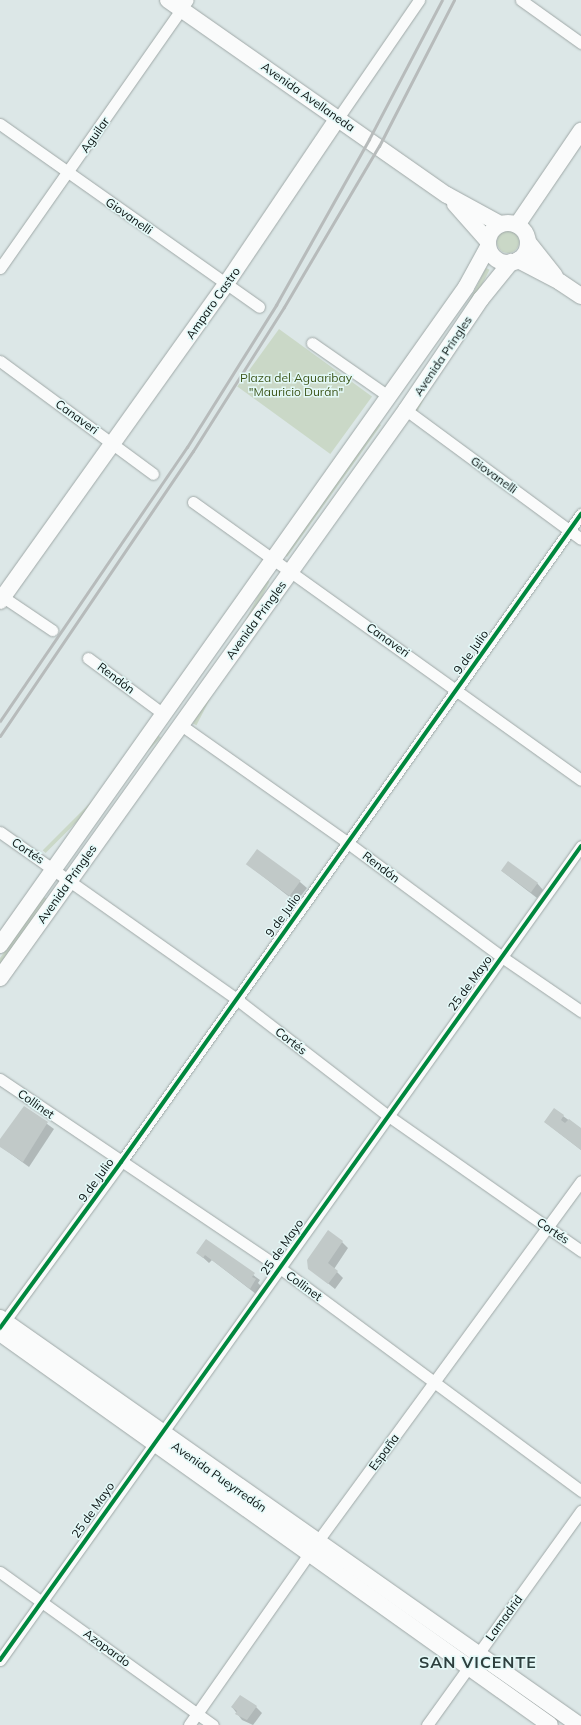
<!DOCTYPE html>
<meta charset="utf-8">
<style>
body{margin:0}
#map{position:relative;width:581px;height:1725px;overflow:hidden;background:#dce7e7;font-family:Mulish,sans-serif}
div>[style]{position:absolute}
.green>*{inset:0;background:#cad8c7;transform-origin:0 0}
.round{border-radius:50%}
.shadow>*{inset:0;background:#0003}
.building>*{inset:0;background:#c1c9c8;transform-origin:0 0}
.roads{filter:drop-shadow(0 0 1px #9fa8a7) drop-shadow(0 0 1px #9fa8a7)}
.street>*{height:11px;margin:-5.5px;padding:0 5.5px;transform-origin:5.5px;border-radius:5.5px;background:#fafbfb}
.secondary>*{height:16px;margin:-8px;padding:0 8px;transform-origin:8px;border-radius:8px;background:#fafbfb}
.secondary>.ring{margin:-8px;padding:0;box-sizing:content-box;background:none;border:16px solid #fafbfb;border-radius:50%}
.rail>*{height:3px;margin:-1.5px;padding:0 1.5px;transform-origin:1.5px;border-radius:1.5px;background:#b7bbbb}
.cycleway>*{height:4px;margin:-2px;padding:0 2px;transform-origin:2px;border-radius:2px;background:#00873e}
span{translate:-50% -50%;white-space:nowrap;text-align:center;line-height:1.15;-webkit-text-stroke:3px #e4f9f8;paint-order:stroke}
.street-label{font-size:12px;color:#091110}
.park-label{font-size:12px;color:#3c5519}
.district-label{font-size:16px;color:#2d3f3e;font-weight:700;letter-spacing:1px}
</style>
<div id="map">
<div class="green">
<div class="round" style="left:497px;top:231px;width:22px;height:22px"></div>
<div style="left:486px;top:268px;width:4px;height:161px;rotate:27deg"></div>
<div style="left:279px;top:329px;width:115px;height:71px;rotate:36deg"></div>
<div style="clip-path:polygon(378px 423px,381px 425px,287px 557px,284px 554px)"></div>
<div style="left:266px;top:580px;width:4px;height:161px;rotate:27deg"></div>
<div style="left:158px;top:735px;width:4px;height:163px;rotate:45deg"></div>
<div style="clip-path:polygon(44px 897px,47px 899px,0 965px,0 958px)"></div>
</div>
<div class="shadow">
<div style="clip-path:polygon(247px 864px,300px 882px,307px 888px,296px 902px)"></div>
<div style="clip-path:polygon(502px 871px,537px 883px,543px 890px,537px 898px)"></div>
<div style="clip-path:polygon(24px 1107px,54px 1129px,29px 1167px,0 1146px,0 1141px)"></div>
<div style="clip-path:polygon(563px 1116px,581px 1129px,581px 1150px,545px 1122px)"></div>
<div style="clip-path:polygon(206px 1241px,260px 1280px,258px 1283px,261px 1286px,256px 1294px,212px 1260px,209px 1263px,198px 1253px)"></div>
<div style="clip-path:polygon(342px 1242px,348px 1248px,334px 1269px,343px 1278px,335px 1289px,309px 1268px)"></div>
<div style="clip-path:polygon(232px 1707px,256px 1707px,262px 1713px,253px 1725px,242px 1720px)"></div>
</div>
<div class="building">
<div style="left:257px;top:849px;width:54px;height:19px;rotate:36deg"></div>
<div style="left:508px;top:861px;width:37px;height:12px;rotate:36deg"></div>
<div style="clip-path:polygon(24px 1106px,48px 1122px,23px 1162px,0 1147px,0 1139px)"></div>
<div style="clip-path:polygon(554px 1108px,564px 1115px,561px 1120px,565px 1123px,569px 1119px,581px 1128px,581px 1150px,544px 1122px)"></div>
<div style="clip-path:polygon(328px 1230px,343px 1241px,328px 1263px,338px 1271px,328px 1284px,308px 1269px,307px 1260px)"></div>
<div style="clip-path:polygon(206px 1239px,255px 1273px,252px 1277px,256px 1279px,250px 1289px,205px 1255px,203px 1258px,196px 1253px)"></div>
<div style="clip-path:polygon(240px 1695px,257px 1706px,247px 1720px,235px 1714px,237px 1711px,231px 1707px)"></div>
</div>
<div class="roads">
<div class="street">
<div style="left:521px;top:0;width:74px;rotate:35.6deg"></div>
<div style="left:338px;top:118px;width:143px;rotate:-55.5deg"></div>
<div style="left:0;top:124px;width:317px;rotate:35.2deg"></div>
<div style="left:0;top:268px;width:327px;rotate:-55deg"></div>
<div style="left:312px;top:343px;width:93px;rotate:34.9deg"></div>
<div style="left:0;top:361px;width:190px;rotate:36.4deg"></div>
<div style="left:406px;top:410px;width:217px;rotate:36.4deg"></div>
<div style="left:193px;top:502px;width:477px;rotate:35.6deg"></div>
<div style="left:0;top:595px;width:63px;rotate:33.9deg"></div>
<div style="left:88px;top:658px;width:92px;rotate:36.6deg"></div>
<div style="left:181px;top:725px;width:204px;rotate:35.2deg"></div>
<div style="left:348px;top:843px;width:192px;rotate:36.5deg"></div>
<div style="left:502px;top:957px;width:96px;rotate:34.4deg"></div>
<div style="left:0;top:832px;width:288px;rotate:35.2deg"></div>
<div style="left:235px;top:998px;width:192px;rotate:37.6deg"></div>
<div style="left:387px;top:1115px;width:237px;rotate:35deg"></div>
<div style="left:0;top:1079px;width:338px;rotate:34deg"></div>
<div style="left:280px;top:1268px;width:375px;rotate:36.5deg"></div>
<div style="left:1px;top:1326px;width:203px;rotate:-53.8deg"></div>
<div style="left:121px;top:1162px;width:795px;rotate:-54.63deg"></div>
<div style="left:0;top:1572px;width:262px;rotate:35.7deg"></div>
<div style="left:0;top:1660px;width:1000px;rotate:-54.48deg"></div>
<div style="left:189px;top:1725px;width:223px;rotate:-55deg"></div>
<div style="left:317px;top:1542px;width:447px;rotate:-53.8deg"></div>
<div style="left:427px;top:1725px;width:264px;rotate:-54.3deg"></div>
</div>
<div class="secondary">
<div style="left:168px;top:0;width:340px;rotate:35deg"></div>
<div style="left:447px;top:195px;width:60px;rotate:28.7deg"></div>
<div style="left:455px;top:204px;width:48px;rotate:48.4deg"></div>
<div class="ring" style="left:488px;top:223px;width:24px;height:24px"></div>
<div style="left:517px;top:225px;width:114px;rotate:-55.8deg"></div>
<div style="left:528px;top:242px;width:43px;rotate:51.5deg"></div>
<div style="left:518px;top:260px;width:47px;rotate:27.6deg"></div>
<div style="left:560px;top:282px;width:25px;rotate:34deg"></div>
<div style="left:0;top:601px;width:389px;rotate:-54.5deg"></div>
<div style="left:226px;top:284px;width:200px;rotate:-56deg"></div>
<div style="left:0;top:945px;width:806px;rotate:-54.69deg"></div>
<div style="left:466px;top:287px;width:46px;rotate:-61.2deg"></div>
<div style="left:0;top:978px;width:698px;rotate:-54.44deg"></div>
<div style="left:406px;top:410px;width:134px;rotate:-56deg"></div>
<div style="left:481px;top:299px;width:48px;rotate:-51deg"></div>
<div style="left:0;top:1318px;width:708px;rotate:35.1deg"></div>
<div style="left:0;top:1333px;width:675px;rotate:35.48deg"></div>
</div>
</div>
<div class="rail">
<div style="left:0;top:721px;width:332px;rotate:-55.7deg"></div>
<div style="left:187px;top:447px;width:168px;rotate:-57.9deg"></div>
<div style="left:276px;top:305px;width:190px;rotate:-60.7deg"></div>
<div style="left:369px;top:139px;width:157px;rotate:-62.3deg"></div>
<div style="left:0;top:736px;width:344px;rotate:-55.9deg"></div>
<div style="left:193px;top:451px;width:170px;rotate:-57.7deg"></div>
<div style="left:284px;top:307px;width:187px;rotate:-59.5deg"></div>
<div style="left:379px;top:146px;width:164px;rotate:-62.8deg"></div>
</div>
<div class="cycleway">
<div style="left:0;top:1328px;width:205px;rotate:-53.9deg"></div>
<div style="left:121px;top:1162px;width:795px;rotate:-54.63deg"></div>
<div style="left:0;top:1660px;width:1000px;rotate:-54.48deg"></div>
</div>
<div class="street-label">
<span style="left:308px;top:97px;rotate:35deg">Avenida Avellaneda</span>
<span style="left:95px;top:135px;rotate:-55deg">Aguilar</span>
<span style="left:129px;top:216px;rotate:35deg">Giovanelli</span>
<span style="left:213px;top:303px;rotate:-55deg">Amparo Castro</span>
<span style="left:443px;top:356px;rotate:-56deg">Avenida Pringles</span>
<span style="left:77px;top:417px;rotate:36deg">Canaveri</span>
<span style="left:494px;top:475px;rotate:36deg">Giovanelli</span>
<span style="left:256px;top:620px;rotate:-54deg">Avenida Pringles</span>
<span style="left:388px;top:640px;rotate:35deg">Canaveri</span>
<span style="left:471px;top:652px;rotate:-55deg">9 de Julio</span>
<span style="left:116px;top:678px;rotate:37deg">Rendón</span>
<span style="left:28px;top:851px;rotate:34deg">Cortés</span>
<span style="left:381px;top:867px;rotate:37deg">Rendón</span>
<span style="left:67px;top:884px;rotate:-55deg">Avenida Pringles</span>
<span style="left:283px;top:915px;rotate:-54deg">9 de Julio</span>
<span style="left:470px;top:983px;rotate:-54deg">25 de Mayo</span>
<span style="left:291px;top:1041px;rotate:38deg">Cortés</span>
<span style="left:36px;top:1104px;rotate:35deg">Collinet</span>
<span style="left:96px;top:1180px;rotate:-54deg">9 de Julio</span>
<span style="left:553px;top:1231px;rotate:34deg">Cortés</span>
<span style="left:282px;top:1247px;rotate:-55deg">25 de Mayo</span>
<span style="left:304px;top:1286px;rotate:36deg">Collinet</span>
<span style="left:384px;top:1452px;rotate:-54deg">España</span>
<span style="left:219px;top:1477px;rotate:35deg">Avenida Pueyrredón</span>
<span style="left:93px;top:1510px;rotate:-55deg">25 de Mayo</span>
<span style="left:504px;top:1618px;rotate:-54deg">Lamadrid</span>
<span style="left:107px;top:1648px;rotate:36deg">Azopardo</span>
</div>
<div class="park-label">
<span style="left:296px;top:385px">Plaza del Aguaribay<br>"Mauricio Durán"</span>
</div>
<div class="district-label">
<span style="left:478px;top:1662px">SAN VICENTE</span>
</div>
</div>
